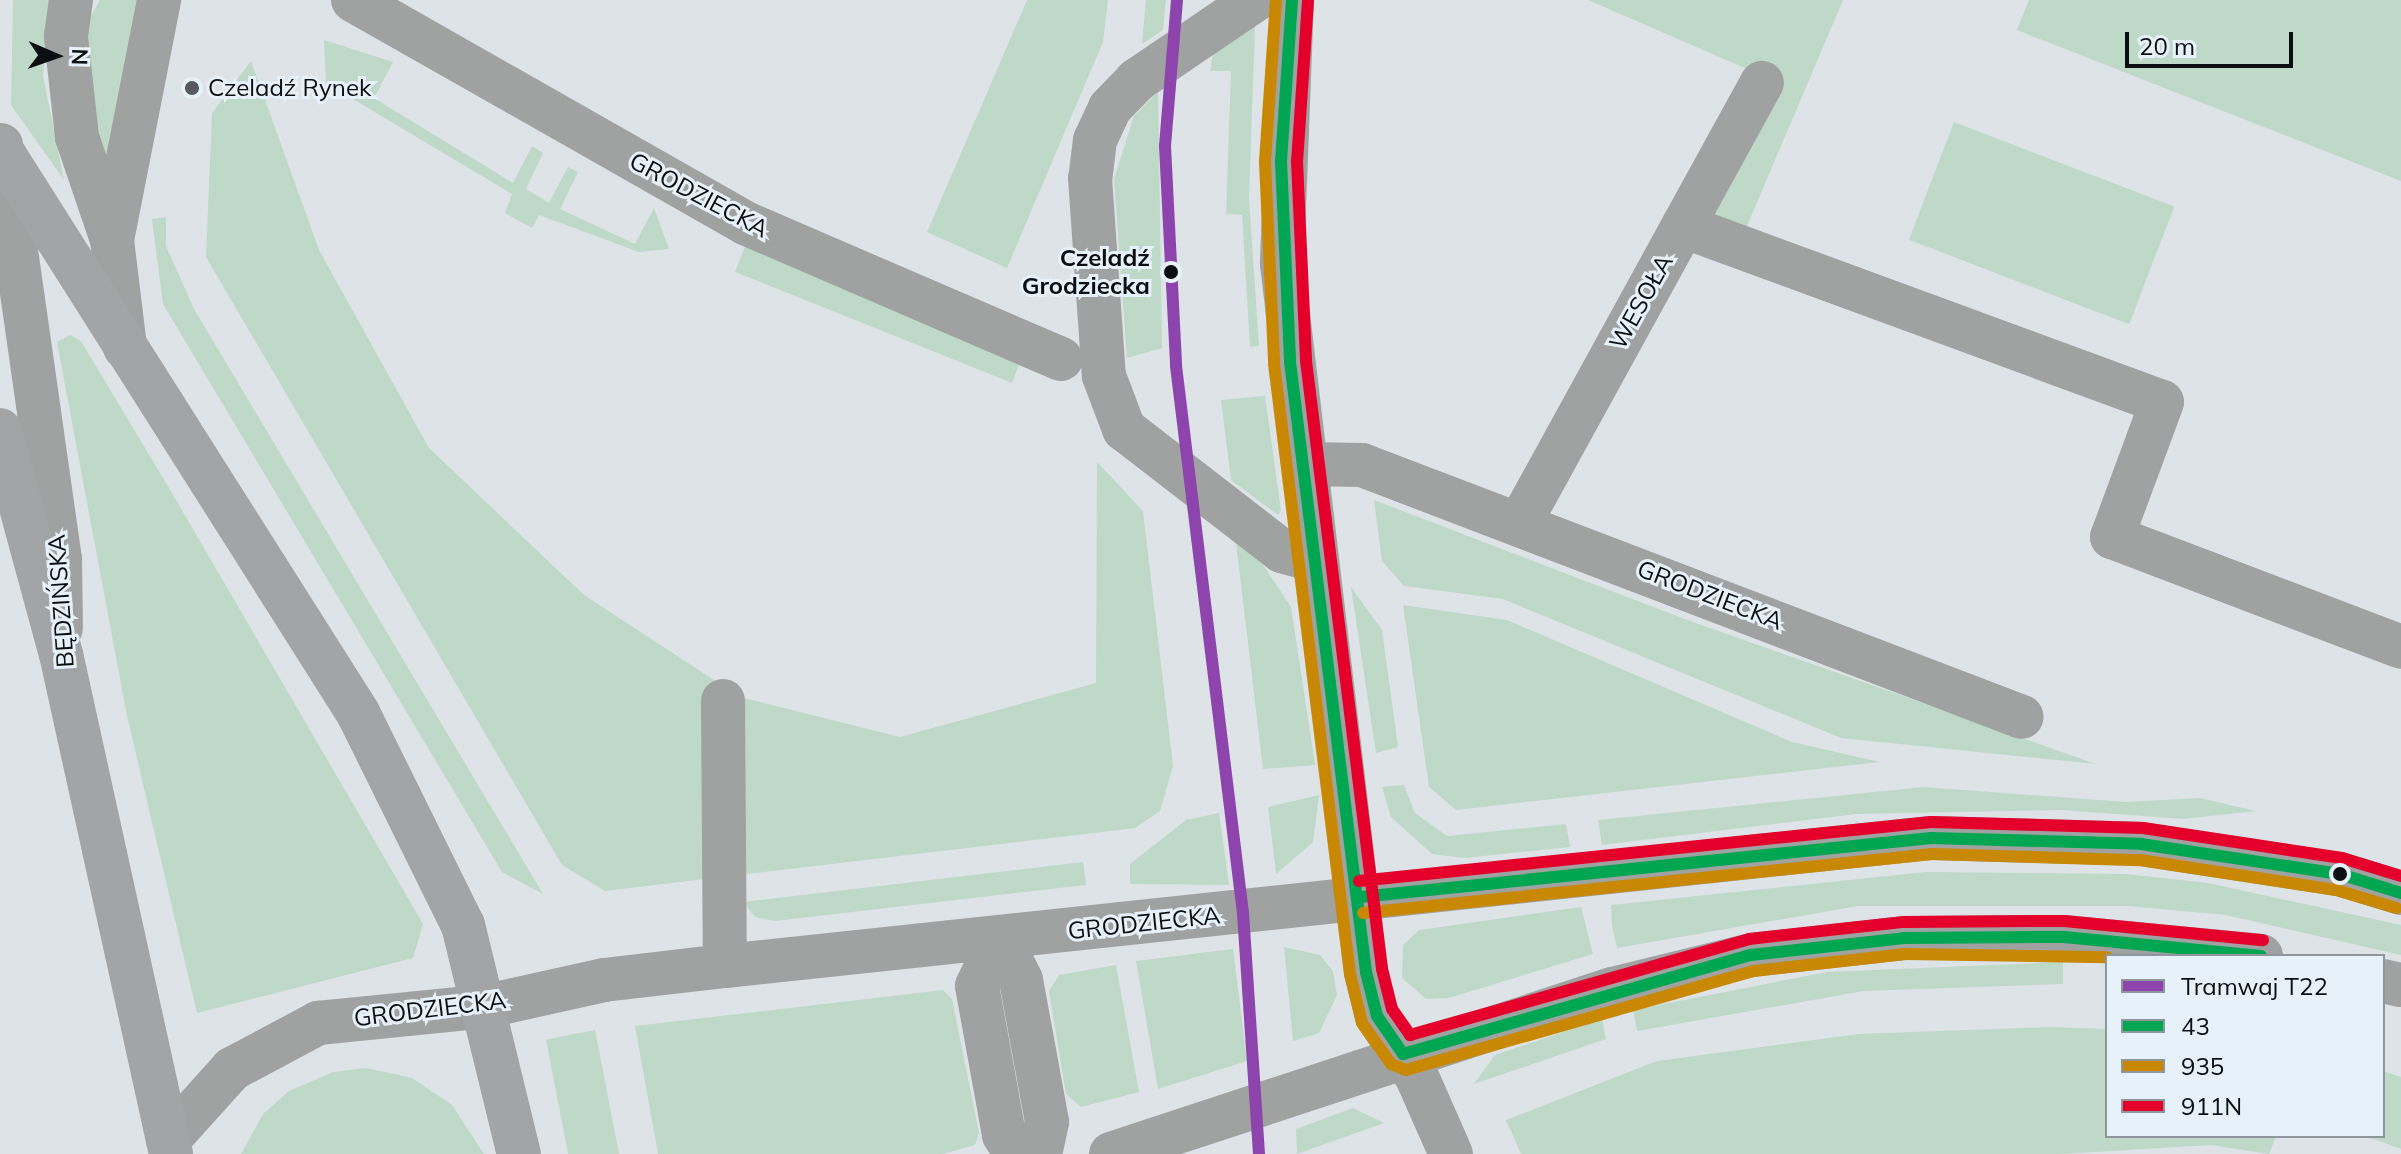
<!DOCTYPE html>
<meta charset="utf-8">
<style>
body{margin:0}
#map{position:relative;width:2401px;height:1154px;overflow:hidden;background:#dee3e7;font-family:Mulish,sans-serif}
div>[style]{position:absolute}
.green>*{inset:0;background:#bfd9c9;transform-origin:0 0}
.minor>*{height:44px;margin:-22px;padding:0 22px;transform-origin:22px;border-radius:22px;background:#a0a2a1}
.major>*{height:44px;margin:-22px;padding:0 22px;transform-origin:22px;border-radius:22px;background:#a2a4a6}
.bus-1>*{height:12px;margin:-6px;padding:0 6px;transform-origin:6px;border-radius:6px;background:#00a651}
.bus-2>*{height:12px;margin:-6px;padding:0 6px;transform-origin:6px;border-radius:6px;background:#c88804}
.bus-3>*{height:12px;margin:-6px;padding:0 6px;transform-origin:6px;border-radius:6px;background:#e4002b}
.tram-1>*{height:12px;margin:-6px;padding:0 6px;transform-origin:6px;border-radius:6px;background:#8e44ad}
.dots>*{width:22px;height:22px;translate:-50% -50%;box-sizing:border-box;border:4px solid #e7f1f9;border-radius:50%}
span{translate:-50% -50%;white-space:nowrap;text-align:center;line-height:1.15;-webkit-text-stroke:6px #e7f1f9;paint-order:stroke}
.poi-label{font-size:24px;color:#0c0f12}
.left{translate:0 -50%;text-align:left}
.street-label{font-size:24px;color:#0c0f12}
.stop-label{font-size:24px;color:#0c0f12;font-weight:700}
.right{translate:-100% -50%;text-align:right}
.legend{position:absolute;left:2105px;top:954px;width:280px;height:184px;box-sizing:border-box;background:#e7f1f9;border:2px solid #8f979d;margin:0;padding:10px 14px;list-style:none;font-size:24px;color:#0c0f12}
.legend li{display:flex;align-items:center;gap:16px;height:40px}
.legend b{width:40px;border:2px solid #8f979d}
.north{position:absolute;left:16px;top:16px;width:80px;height:80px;-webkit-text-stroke:6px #e7f1f9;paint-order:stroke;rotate:92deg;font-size:22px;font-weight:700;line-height:32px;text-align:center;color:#0c0f12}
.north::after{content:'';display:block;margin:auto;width:28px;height:36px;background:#0c0f12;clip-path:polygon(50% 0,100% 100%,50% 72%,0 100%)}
.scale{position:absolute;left:2125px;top:32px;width:168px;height:36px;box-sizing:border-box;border:4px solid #0c0f12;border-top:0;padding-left:10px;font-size:24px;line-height:28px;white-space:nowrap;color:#0c0f12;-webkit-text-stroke:6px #e7f1f9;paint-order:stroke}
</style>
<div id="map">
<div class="green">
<div style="clip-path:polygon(13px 0,50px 0,43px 76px,64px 180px,11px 105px)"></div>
<div style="clip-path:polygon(100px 0,148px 0,105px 169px,84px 54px,87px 23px)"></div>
<div style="clip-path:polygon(1027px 0,1108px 0,1103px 42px,1007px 268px,927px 232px)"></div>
<div style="clip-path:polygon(1146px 0,1166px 0,1163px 30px,1142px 44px)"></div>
<div style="clip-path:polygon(1588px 0,1843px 0,1744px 233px,1714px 215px,1770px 79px)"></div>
<div style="clip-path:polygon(2029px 0,2401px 0,2401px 181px,2017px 30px)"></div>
<div style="clip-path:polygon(1255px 26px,1249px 198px,1259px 346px,1250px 347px,1242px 215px,1226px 214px,1231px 71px,1210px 71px,1213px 53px)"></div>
<div style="clip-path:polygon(324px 40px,393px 62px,374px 98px,513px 183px,532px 146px,543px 153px,526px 189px,549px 203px,568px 167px,578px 172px,560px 209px,635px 244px,654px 208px,669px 249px,639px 252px,539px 215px,532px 228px,505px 213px,512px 194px,326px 83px)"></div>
<div style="clip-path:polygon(251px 61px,319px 250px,429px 448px,584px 595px,740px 697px,900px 737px,1096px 683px,1097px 462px,1143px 511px,1173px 766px,1160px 811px,1135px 828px,605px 891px,562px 865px,206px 257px,212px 113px)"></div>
<div style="clip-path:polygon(1158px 91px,1162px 348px,1127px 358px,1114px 179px,1134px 116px)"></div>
<div style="left:1954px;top:122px;width:236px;height:126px;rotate:21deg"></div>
<div style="clip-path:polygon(166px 217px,166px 246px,194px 309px,543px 894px,502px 872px,163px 304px,152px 219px)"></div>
<div style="clip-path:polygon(745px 247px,1020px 362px,1012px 383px,735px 272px)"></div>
<div style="clip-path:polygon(70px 335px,81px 341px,169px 488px,423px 924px,413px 958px,197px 1013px,127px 716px,57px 342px)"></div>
<div style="clip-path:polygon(1265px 396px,1281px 511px,1278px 515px,1231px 480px,1221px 400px)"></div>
<div style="clip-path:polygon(1374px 500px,1690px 621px,2096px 764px,1841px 738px,1503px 599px,1404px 586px,1382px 561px)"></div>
<div style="clip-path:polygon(1236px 542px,1260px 560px,1291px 607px,1315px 765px,1263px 769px)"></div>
<div style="clip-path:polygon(1351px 587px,1382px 630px,1398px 747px,1376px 753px)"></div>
<div style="clip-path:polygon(1403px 605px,1507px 620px,1792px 742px,1880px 762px,1456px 810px,1429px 787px)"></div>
<div style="clip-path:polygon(1404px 785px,1415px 813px,1447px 836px,1566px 824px,1570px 847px,1465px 858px,1432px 854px,1391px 817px,1382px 787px)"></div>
<div style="clip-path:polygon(1924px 787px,2126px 802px,2200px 798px,2256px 811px,2184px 819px,2061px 810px,1856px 814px,1602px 845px,1598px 820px)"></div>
<div style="clip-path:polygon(1319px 795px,1313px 842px,1276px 874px,1268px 807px)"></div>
<div style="clip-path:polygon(1219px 813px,1229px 885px,1130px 884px,1130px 864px,1186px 820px)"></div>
<div style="clip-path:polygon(1083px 862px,1086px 885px,775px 921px,755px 917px,743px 902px)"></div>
<div style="clip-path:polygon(1925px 872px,2126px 874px,2208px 883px,2401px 925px,2401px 955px,2226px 915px,2128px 906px,1858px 906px,1617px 948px,1612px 926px,1611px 905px)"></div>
<div style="clip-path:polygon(1581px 907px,1593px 954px,1449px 998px,1426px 999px,1402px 978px,1403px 945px,1419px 930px)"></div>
<div style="clip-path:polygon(1284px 947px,1320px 955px,1333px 971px,1337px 995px,1319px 1033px,1293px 1041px)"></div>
<div style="clip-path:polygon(1233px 949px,1247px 1061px,1158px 1089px,1136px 961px)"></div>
<div style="clip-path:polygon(2063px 962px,2063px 984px,1864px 991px,1637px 1031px,1633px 1010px,1827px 972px)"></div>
<div style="clip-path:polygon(1116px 965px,1139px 1092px,1081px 1107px,1066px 1094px,1049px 991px,1059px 975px)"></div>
<div style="clip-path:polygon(943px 990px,952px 999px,979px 1133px,975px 1145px,943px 1154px,658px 1154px,635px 1026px)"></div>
<div style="clip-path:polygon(1602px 1019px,1606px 1039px,1474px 1084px,1495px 1055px)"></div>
<div style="clip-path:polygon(2049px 1027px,2107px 1029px,2107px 1136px,2276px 1136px,2269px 1154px,2211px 1145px,2062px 1154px,1521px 1154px,1506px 1120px,1657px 1061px,1859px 1034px)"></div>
<div style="left:595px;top:1030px;width:126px;height:50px;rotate:79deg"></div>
<div style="clip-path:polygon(366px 1068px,412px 1078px,452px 1105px,484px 1154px,241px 1154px,263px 1114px,289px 1091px,333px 1072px)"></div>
<div style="clip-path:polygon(2383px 1071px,2401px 1077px,2401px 1149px,2365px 1136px,2383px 1136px)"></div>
<div style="clip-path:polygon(1353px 1108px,1384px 1123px,1297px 1154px,1296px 1129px)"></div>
</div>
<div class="minor">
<div style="left:71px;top:0;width:37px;rotate:98deg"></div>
<div style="left:66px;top:37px;width:101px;rotate:83.7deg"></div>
<div style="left:77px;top:137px;width:109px;rotate:71.2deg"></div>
<div style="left:112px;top:240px;width:108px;rotate:83.1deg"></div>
<div style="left:353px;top:0;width:451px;rotate:29.6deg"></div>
<div style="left:745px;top:223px;width:344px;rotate:23.3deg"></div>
<div style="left:1255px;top:0;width:143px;rotate:145.9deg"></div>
<div style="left:1137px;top:80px;width:39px;rotate:134deg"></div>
<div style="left:1110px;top:108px;width:35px;rotate:115deg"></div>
<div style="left:1095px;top:140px;width:38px;rotate:97deg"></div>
<div style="left:1090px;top:178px;width:198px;rotate:86deg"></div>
<div style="left:1104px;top:376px;width:57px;rotate:69.3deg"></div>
<div style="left:1124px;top:429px;width:200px;rotate:37.7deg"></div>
<div style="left:1282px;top:551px;width:36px;rotate:16deg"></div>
<div style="left:1292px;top:0;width:264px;rotate:92.2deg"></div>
<div style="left:1282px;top:264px;width:713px;rotate:83.23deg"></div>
<div style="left:1366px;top:972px;width:45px;rotate:76deg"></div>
<div style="left:1377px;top:1016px;width:73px;rotate:56.7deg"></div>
<div style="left:1417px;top:1077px;width:84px;rotate:66.2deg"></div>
<div style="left:1px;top:145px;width:418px;rotate:81.9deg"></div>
<div style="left:60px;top:559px;width:69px;rotate:89.2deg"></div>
<div style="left:1683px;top:226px;width:510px;rotate:20.17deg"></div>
<div style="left:2162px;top:402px;width:144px;rotate:110.3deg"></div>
<div style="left:2112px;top:537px;width:309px;rotate:20.8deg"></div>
<div style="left:112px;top:240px;width:245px;rotate:-78.9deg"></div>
<div style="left:1304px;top:464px;width:58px;rotate:1deg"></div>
<div style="left:1362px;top:465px;width:706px;rotate:20.9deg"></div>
<div style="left:1521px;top:521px;width:500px;rotate:-61.2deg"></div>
<div style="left:723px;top:701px;width:265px;rotate:89.6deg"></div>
<div style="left:1000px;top:938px;width:53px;rotate:115.6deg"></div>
<div style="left:977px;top:986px;width:151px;rotate:79.7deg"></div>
<div style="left:1004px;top:1135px;width:22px;rotate:58deg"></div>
<div style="left:1000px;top:938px;width:47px;rotate:63.4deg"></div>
<div style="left:1021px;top:980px;width:144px;rotate:79.6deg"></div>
<div style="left:1047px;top:1122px;width:33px;rotate:102deg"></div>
<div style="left:2383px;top:981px;width:18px;rotate:13deg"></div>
<div style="left:168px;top:1140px;width:96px;rotate:-48deg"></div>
<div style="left:232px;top:1069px;width:98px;rotate:-28.1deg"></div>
<div style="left:318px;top:1023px;width:170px;rotate:-5.7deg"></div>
<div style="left:487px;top:1006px;width:120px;rotate:-12.5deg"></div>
<div style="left:604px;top:980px;width:122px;rotate:-6.6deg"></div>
<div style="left:725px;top:966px;width:1213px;rotate:-6.06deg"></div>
<div style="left:1931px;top:838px;width:210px;rotate:1.6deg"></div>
<div style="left:2141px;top:844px;width:201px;rotate:8.6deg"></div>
<div style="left:2340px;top:874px;width:64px;rotate:17.3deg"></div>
<div style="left:1111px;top:1154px;width:527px;rotate:-18.23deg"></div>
<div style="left:1612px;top:989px;width:143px;rotate:-13.7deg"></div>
<div style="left:1751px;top:955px;width:154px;rotate:-6.3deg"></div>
<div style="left:1904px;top:938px;width:160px;rotate:-0.4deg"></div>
<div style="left:2064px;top:937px;width:198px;rotate:5.5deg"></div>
</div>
<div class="major">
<div style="left:0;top:148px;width:669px;rotate:57.64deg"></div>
<div style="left:358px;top:713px;width:237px;rotate:63.7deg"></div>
<div style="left:463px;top:925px;width:236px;rotate:76.3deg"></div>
<div style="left:0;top:430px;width:232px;rotate:74.8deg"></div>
<div style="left:61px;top:654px;width:512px;rotate:77.59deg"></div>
</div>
<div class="bus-1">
<div style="left:1292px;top:0;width:161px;rotate:93.9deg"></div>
<div style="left:1281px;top:161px;width:201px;rotate:87.4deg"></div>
<div style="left:1290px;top:362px;width:615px;rotate:82.9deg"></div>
<div style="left:1366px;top:972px;width:45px;rotate:76deg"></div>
<div style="left:1377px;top:1016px;width:46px;rotate:55.6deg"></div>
<div style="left:1361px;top:897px;width:573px;rotate:-5.91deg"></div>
<div style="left:1931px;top:838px;width:210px;rotate:1.6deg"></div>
<div style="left:2141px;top:844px;width:201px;rotate:8.6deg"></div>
<div style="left:2340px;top:874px;width:64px;rotate:17.3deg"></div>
<div style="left:1403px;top:1054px;width:362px;rotate:-15.9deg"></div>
<div style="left:1751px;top:955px;width:154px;rotate:-6.3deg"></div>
<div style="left:1904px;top:938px;width:160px;rotate:-0.4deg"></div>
<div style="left:2064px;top:937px;width:198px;rotate:5.5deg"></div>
</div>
<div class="bus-2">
<div style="left:1276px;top:0;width:162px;rotate:93.9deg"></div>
<div style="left:1265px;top:162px;width:202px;rotate:87.4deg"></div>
<div style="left:1274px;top:364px;width:615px;rotate:82.9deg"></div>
<div style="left:1350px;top:974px;width:50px;rotate:76.2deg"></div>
<div style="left:1362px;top:1023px;width:50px;rotate:54.7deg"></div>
<div style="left:1391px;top:1064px;width:16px;rotate:22deg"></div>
<div style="left:1406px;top:1070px;width:362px;rotate:-15.9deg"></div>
<div style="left:1754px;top:971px;width:152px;rotate:-6.4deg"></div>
<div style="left:1905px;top:954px;width:202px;rotate:0.9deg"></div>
<div style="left:1363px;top:913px;width:572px;rotate:-5.92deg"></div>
<div style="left:1932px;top:854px;width:208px;rotate:1.7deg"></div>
<div style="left:2140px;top:860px;width:198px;rotate:8.7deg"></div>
<div style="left:2336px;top:890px;width:63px;rotate:16.7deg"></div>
</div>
<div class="bus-3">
<div style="left:1308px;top:1px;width:160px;rotate:93.9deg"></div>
<div style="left:1297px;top:161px;width:200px;rotate:87.4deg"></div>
<div style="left:1306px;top:361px;width:613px;rotate:82.87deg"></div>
<div style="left:1382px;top:969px;width:41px;rotate:76deg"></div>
<div style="left:1392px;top:1009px;width:32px;rotate:55deg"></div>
<div style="left:1410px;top:1035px;width:352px;rotate:-15.8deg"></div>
<div style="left:1749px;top:939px;width:156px;rotate:-6.3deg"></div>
<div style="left:1904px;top:922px;width:160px;rotate:-0.4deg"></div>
<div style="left:2064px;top:921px;width:200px;rotate:5.5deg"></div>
<div style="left:1359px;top:881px;width:575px;rotate:-5.89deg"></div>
<div style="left:1931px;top:822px;width:212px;rotate:1.6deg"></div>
<div style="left:2143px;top:828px;width:201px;rotate:8.6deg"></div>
<div style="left:2342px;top:858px;width:62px;rotate:17deg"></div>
</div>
<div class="tram-1">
<div style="left:1177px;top:0;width:146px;rotate:94.7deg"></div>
<div style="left:1165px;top:146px;width:220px;rotate:87.1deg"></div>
<div style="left:1176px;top:366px;width:551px;rotate:83.02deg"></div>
<div style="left:1243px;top:913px;width:242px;rotate:86.2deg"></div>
</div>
<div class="dots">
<div style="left:192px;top:88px;background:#56595d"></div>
<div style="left:1171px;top:272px;background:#0c0f12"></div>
<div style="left:2340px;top:874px;background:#0c0f12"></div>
</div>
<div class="poi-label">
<span class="left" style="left:208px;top:88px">Czeladź Rynek</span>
</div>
<div class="street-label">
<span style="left:699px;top:195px;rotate:28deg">GRODZIECKA</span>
<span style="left:1641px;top:302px;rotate:-61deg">WESOŁA</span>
<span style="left:1710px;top:595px;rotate:21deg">GRODZIECKA</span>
<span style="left:61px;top:601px;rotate:-94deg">BĘDZIŃSKA</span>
<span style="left:1144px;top:923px;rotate:-6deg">GRODZIECKA</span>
<span style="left:430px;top:1009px;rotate:-7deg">GRODZIECKA</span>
</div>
<div class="stop-label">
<span class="right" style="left:1150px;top:272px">Czeladź<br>Grodziecka</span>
</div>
<ul class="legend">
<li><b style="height:10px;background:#8e44ad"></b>Tramwaj T22</li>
<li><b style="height:10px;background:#00a651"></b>43</li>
<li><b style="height:10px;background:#c88804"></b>935</li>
<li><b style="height:10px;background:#e4002b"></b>911N</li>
</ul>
<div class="north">N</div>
<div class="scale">20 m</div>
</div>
